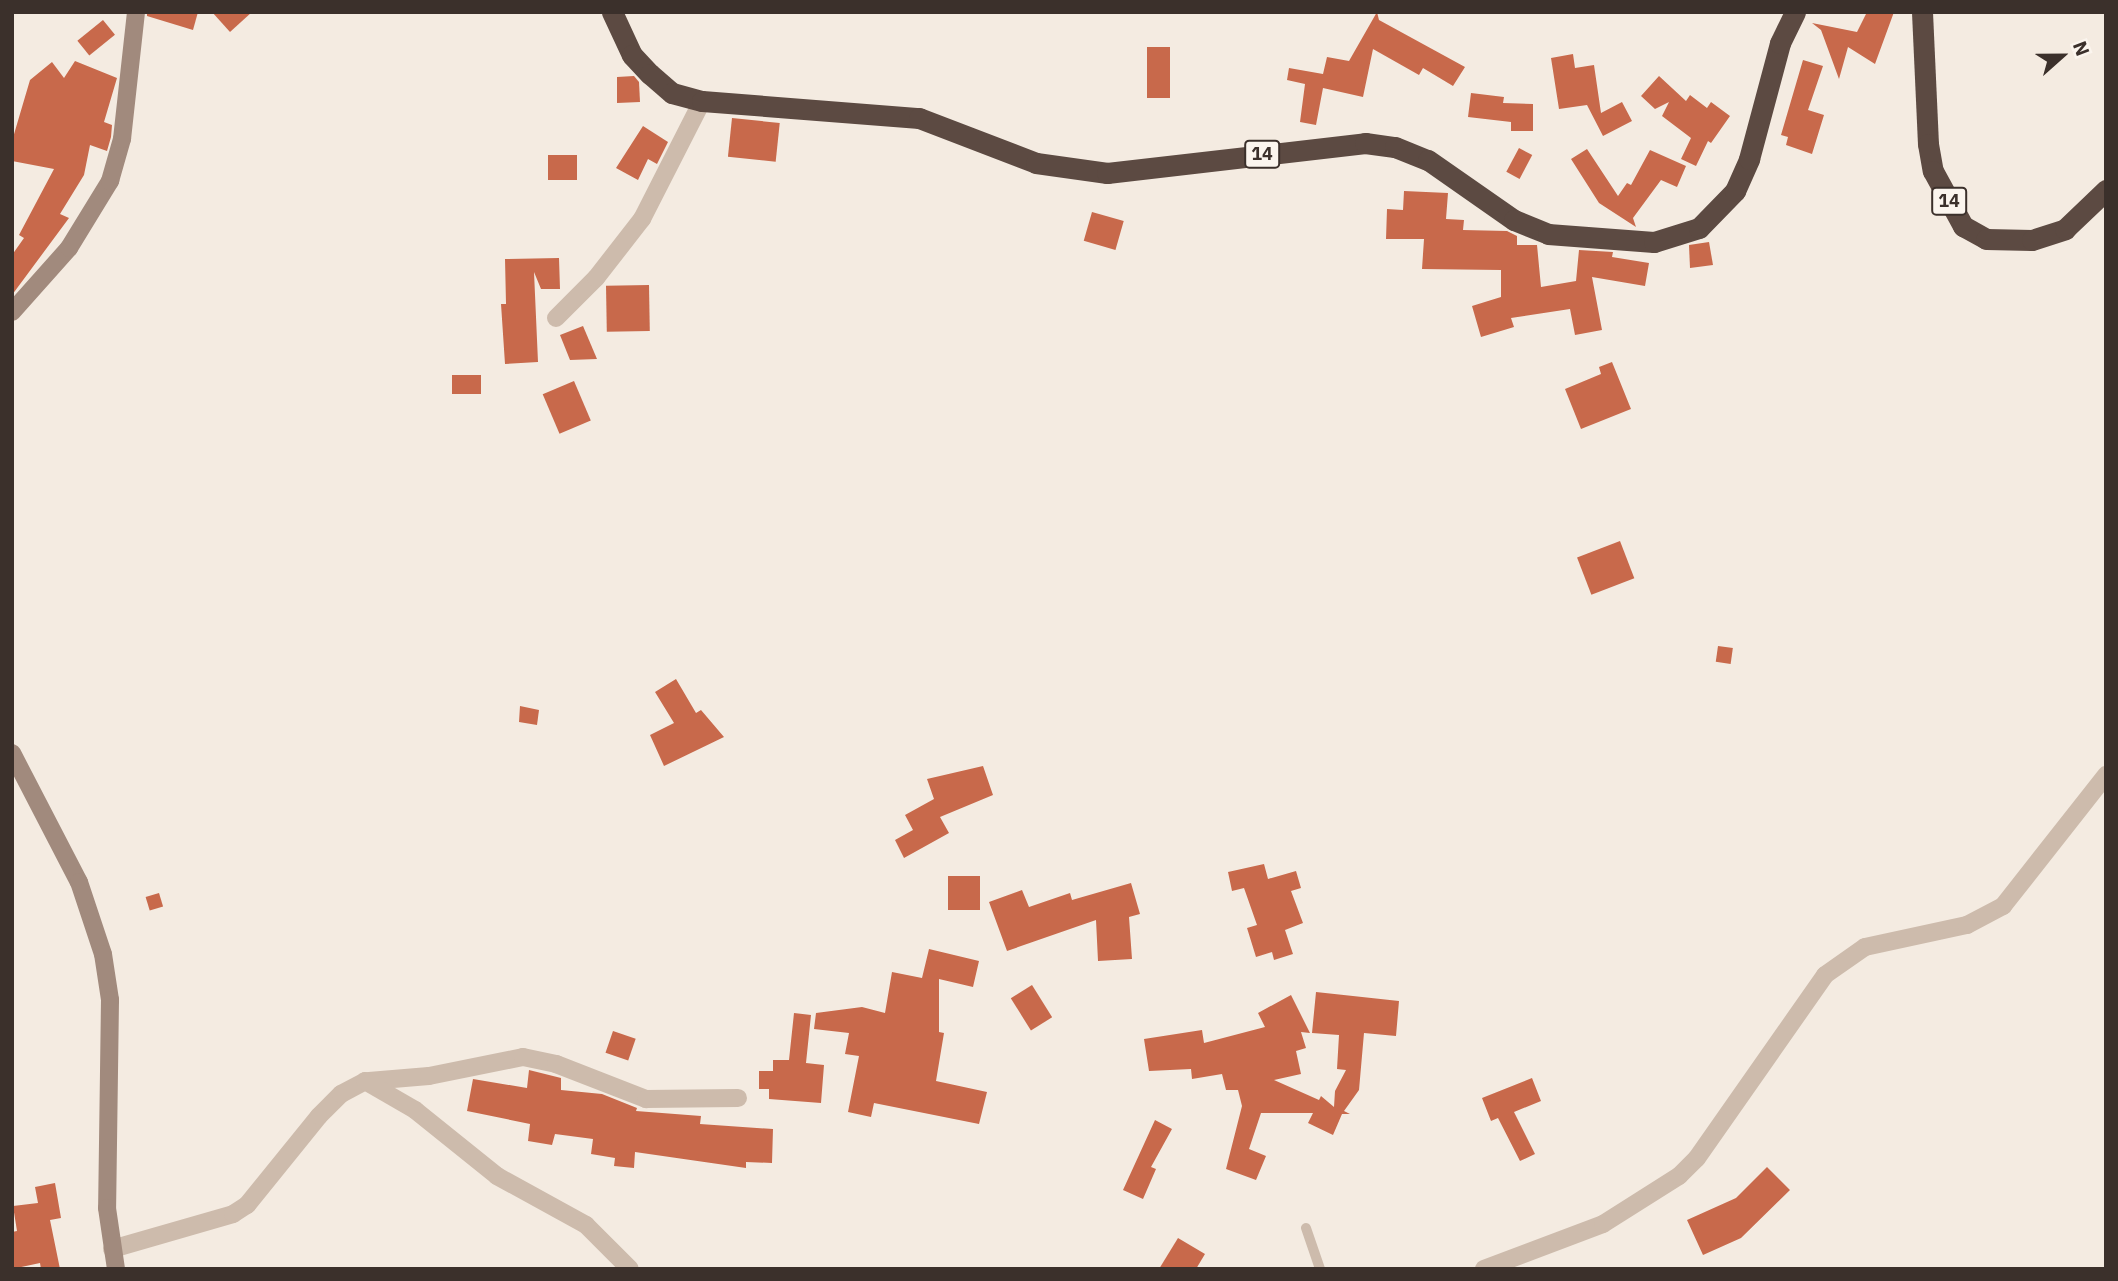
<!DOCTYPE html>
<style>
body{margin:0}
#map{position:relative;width:2118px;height:1281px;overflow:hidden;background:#f4ebe1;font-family:"IBM Plex Sans",sans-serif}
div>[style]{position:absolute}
.building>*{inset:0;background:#c8694b;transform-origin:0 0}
.lane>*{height:10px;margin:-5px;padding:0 5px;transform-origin:5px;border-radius:5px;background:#cdbbac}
.street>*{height:18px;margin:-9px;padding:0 9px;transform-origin:9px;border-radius:9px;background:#cdbbac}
.secondary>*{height:18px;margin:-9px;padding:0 9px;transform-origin:9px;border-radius:9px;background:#a18a7d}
.highway>*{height:21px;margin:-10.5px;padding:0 10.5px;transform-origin:10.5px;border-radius:10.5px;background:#5c4a42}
span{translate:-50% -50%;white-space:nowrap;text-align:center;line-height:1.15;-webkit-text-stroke:6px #fbf5ee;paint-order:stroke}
.shield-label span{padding:2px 5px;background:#fbf5ee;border:2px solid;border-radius:5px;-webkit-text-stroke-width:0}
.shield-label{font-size:18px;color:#3b302b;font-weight:700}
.frame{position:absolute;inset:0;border:14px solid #3b302b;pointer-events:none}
.north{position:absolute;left:2027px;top:21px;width:70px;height:70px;-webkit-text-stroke:5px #fbf5ee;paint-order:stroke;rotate:69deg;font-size:19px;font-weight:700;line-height:28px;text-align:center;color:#3b302b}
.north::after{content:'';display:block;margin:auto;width:24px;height:32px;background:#3b302b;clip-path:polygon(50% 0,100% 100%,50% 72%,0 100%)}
</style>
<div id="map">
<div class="building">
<div style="clip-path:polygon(147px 12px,198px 12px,193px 30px,147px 16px)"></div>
<div style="clip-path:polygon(212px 12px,252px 12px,230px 32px)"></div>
<div style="clip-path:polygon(1377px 12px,1379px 20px,1465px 67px,1453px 86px,1423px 68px,1419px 75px,1373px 49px,1363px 97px,1323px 88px,1316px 125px,1300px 122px,1305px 84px,1287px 80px,1289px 68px,1323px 74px,1327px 57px,1349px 61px)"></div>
<div style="clip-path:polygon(1867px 12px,1894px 12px,1875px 64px,1848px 47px,1839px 79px,1821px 30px,1812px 23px,1857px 32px)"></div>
<div style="left:103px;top:20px;width:19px;height:33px;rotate:51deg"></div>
<div style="left:1147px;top:47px;width:23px;height:51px"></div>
<div style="clip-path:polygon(1573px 54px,1575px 68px,1594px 65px,1601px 113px,1622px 102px,1632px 121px,1603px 136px,1587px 105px,1559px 109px,1551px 58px)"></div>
<div style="clip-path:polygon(1803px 60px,1823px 66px,1808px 110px,1824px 115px,1812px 154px,1786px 145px,1788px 137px,1781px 135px)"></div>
<div style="clip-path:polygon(75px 61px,117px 78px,104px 122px,112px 125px,111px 137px,107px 151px,90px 145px,84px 175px,60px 214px,69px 218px,12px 295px,12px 255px,24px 238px,19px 235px,54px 169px,12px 161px,12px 141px,30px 80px,52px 62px,64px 78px)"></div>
<div style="clip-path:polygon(634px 76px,639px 82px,640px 102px,617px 103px,617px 77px)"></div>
<div style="clip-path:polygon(1659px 76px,1686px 101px,1690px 95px,1707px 108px,1711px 102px,1730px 116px,1711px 143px,1708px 141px,1696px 166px,1681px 159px,1691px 138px,1662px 116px,1669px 102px,1655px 109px,1641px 96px)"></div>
<div style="clip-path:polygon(1471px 93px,1504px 97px,1503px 103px,1533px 104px,1533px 131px,1511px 131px,1511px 122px,1468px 117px)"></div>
<div style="left:732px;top:118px;width:48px;height:39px;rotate:6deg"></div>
<div style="clip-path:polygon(643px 126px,668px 142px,657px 164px,648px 159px,638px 180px,616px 168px)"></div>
<div style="left:1519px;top:148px;width:15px;height:27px;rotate:28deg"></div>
<div style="clip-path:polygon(1587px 149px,1618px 196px,1627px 183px,1631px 185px,1650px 150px,1686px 166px,1677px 187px,1661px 180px,1633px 218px,1636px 227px,1599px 203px,1571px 159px)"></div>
<div style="left:548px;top:155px;width:29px;height:25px"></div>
<div style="clip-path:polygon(1404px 191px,1448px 193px,1446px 219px,1464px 220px,1463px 230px,1507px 231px,1517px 236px,1517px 245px,1537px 245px,1541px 287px,1576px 281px,1579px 250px,1613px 252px,1612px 257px,1649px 263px,1645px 286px,1592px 277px,1602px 330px,1575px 335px,1570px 309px,1511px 318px,1514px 327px,1481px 337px,1472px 306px,1501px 297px,1501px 270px,1422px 269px,1424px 239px,1386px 239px,1387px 209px,1403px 210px)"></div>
<div style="left:1092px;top:212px;width:33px;height:30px;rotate:16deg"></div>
<div style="clip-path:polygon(1709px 242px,1713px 265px,1690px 268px,1689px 245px)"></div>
<div style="clip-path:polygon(559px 258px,560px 289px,541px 289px,534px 272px,538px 362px,505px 364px,501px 304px,506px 304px,505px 259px)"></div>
<div style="left:649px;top:285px;width:46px;height:43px;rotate:89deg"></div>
<div style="clip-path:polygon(583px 326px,597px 359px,570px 360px,560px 335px)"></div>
<div style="clip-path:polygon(1612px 362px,1631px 409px,1581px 429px,1565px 389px,1601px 374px,1599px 367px)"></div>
<div style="left:481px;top:375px;width:19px;height:29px;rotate:90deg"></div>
<div style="left:574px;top:381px;width:43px;height:34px;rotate:67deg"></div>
<div style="left:1620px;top:541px;width:40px;height:46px;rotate:69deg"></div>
<div style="left:1718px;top:646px;width:15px;height:16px;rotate:8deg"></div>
<div style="clip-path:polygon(676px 679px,696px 713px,701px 710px,724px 737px,664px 766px,650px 735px,674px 723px,655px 692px)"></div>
<div style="clip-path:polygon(520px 706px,539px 710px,537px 725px,519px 722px)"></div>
<div style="clip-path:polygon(983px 766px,993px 795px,940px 817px,949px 833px,904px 858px,895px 840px,913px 830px,905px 815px,934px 799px,927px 779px)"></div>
<div style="clip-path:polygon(1264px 864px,1268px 879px,1296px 871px,1301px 888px,1291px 891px,1303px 923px,1285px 930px,1293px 954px,1274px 960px,1272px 952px,1256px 957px,1247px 928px,1257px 925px,1244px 888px,1232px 891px,1228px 872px)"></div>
<div style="left:980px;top:876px;width:34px;height:32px;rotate:90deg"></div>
<div style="clip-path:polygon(1131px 883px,1140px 914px,1129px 917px,1132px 959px,1098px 961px,1096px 920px,1007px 951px,989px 902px,1022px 890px,1029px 907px,1070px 893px,1072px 900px)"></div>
<div style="left:159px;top:893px;width:14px;height:14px;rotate:73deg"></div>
<div style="clip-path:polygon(929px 949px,979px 961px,973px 987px,939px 979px,939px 1032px,944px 1033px,936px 1081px,987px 1092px,979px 1124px,874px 1103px,871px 1117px,848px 1112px,859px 1056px,845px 1054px,849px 1033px,814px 1029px,816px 1013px,862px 1007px,885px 1013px,892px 972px,922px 978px)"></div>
<div style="left:1032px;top:985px;width:38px;height:25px;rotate:58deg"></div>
<div style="clip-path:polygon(1316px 992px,1399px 1001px,1396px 1036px,1364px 1033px,1359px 1090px,1344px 1111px,1350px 1114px,1342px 1114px,1333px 1135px,1308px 1123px,1313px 1113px,1261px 1113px,1249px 1149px,1266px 1156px,1256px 1180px,1226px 1169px,1242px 1106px,1238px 1090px,1226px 1090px,1222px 1074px,1192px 1079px,1191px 1069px,1149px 1071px,1144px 1039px,1202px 1030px,1204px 1043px,1265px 1027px,1258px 1013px,1291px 995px,1310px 1033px,1301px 1032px,1306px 1048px,1296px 1051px,1301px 1074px,1274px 1080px,1319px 1100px,1321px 1096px,1334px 1107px,1335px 1091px,1346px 1070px,1337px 1069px,1339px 1035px,1312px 1033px)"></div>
<div style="clip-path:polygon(794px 1013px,811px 1015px,806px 1063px,824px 1065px,821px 1103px,769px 1099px,769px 1089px,759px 1089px,759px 1071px,773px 1071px,773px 1060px,789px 1060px)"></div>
<div style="left:613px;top:1031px;width:24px;height:23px;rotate:19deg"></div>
<div style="clip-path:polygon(529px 1070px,561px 1078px,561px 1090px,602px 1094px,637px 1108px,636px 1111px,701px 1116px,700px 1124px,773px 1129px,772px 1163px,746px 1162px,746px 1168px,635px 1152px,634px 1168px,614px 1166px,615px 1158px,591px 1154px,593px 1139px,555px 1134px,552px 1145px,528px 1141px,530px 1124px,467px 1111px,473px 1079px,527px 1088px)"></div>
<div style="clip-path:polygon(1532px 1078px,1541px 1101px,1514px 1112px,1535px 1154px,1520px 1161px,1498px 1118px,1491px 1121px,1482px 1098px)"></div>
<div style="clip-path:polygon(1155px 1120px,1172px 1129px,1151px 1167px,1156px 1169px,1143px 1199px,1123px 1190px)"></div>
<div style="clip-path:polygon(1767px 1167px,1790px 1190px,1741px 1238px,1703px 1255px,1687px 1220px,1736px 1198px)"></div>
<div style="clip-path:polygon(55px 1183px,61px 1218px,50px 1220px,60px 1269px,41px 1269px,40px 1263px,12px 1269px,12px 1232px,17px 1231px,13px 1206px,38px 1203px,35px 1187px)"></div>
<div style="clip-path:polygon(1178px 1238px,1205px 1254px,1196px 1269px,1159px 1269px)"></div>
</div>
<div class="lane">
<div style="left:1306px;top:1228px;width:43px;rotate:71.1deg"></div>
</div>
<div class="street">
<div style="left:556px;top:318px;width:57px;rotate:-45deg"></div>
<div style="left:596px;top:278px;width:75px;rotate:-52.1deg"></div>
<div style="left:642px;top:219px;width:132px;rotate:-63deg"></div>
<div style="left:369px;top:1081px;width:60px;rotate:-4.8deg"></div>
<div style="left:429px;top:1076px;width:96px;rotate:-11.4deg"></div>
<div style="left:523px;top:1057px;width:34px;rotate:12deg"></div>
<div style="left:556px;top:1064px;width:97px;rotate:21.3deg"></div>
<div style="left:646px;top:1099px;width:92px;rotate:-0.6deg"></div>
<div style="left:112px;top:1249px;width:126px;rotate:-16.1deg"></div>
<div style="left:233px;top:1214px;width:17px;rotate:-33deg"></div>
<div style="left:247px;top:1205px;width:114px;rotate:-51deg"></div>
<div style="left:319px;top:1116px;width:31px;rotate:-45deg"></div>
<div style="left:341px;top:1094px;width:27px;rotate:-28deg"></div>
<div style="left:365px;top:1081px;width:58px;rotate:30.1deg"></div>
<div style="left:415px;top:1110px;width:105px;rotate:38.8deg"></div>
<div style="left:497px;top:1176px;width:102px;rotate:28.8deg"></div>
<div style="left:586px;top:1225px;width:62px;rotate:45deg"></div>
<div style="left:1484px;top:1269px;width:127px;rotate:-20.7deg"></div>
<div style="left:1603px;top:1224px;width:90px;rotate:-32.3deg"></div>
<div style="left:1679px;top:1176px;width:25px;rotate:-45deg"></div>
<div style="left:1697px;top:1158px;width:223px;rotate:-55deg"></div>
<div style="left:1825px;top:975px;width:49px;rotate:-35deg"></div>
<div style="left:1865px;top:947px;width:104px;rotate:-12.2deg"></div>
<div style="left:1967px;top:925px;width:41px;rotate:-27.8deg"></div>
<div style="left:2003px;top:906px;width:167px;rotate:-51.8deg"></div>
</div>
<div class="secondary">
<div style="left:12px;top:312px;width:86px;rotate:-48.3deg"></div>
<div style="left:69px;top:248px;width:79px;rotate:-58.5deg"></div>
<div style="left:110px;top:181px;width:44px;rotate:-74.1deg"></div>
<div style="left:122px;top:139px;width:128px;rotate:-83.7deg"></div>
<div style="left:12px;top:753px;width:145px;rotate:62.6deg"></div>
<div style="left:79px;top:882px;width:76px;rotate:71.6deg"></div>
<div style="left:103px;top:954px;width:47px;rotate:81.3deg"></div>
<div style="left:110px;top:1000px;width:208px;rotate:90.8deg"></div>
<div style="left:107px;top:1208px;width:62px;rotate:81.6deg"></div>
</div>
<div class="highway">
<div style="left:612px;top:12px;width:47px;rotate:65.1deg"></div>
<div style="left:632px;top:55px;width:26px;rotate:47deg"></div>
<div style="left:650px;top:74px;width:29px;rotate:41deg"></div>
<div style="left:672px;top:93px;width:31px;rotate:15deg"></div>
<div style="left:702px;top:101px;width:218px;rotate:4.5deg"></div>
<div style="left:919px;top:118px;width:125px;rotate:21deg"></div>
<div style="left:1036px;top:163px;width:72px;rotate:8deg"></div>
<div style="left:1107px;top:173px;width:260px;rotate:-6.6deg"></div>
<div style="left:1365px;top:143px;width:30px;rotate:8deg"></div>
<div style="left:1395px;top:147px;width:35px;rotate:22deg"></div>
<div style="left:1428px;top:160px;width:105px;rotate:34.9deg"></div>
<div style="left:1514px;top:220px;width:37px;rotate:22deg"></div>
<div style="left:1548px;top:234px;width:106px;rotate:4.3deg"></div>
<div style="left:1654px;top:242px;width:47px;rotate:-17.3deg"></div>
<div style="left:1699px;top:228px;width:52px;rotate:-45.8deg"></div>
<div style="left:1735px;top:191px;width:35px;rotate:-66deg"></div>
<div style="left:1749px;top:159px;width:120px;rotate:-75deg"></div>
<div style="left:1780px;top:43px;width:34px;rotate:-64deg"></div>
<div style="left:1922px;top:12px;width:132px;rotate:87.4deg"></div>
<div style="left:1928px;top:144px;width:27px;rotate:80deg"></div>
<div style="left:1933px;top:171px;width:63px;rotate:61.4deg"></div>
<div style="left:1963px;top:226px;width:26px;rotate:29deg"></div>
<div style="left:1986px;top:239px;width:46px;rotate:1.2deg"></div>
<div style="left:2032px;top:240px;width:35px;rotate:-18deg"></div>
<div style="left:2065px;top:229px;width:57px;rotate:-43.6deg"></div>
</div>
<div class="shield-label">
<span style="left:1262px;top:154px">14</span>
<span style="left:1949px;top:201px">14</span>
</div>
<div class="frame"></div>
<div class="north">N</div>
</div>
